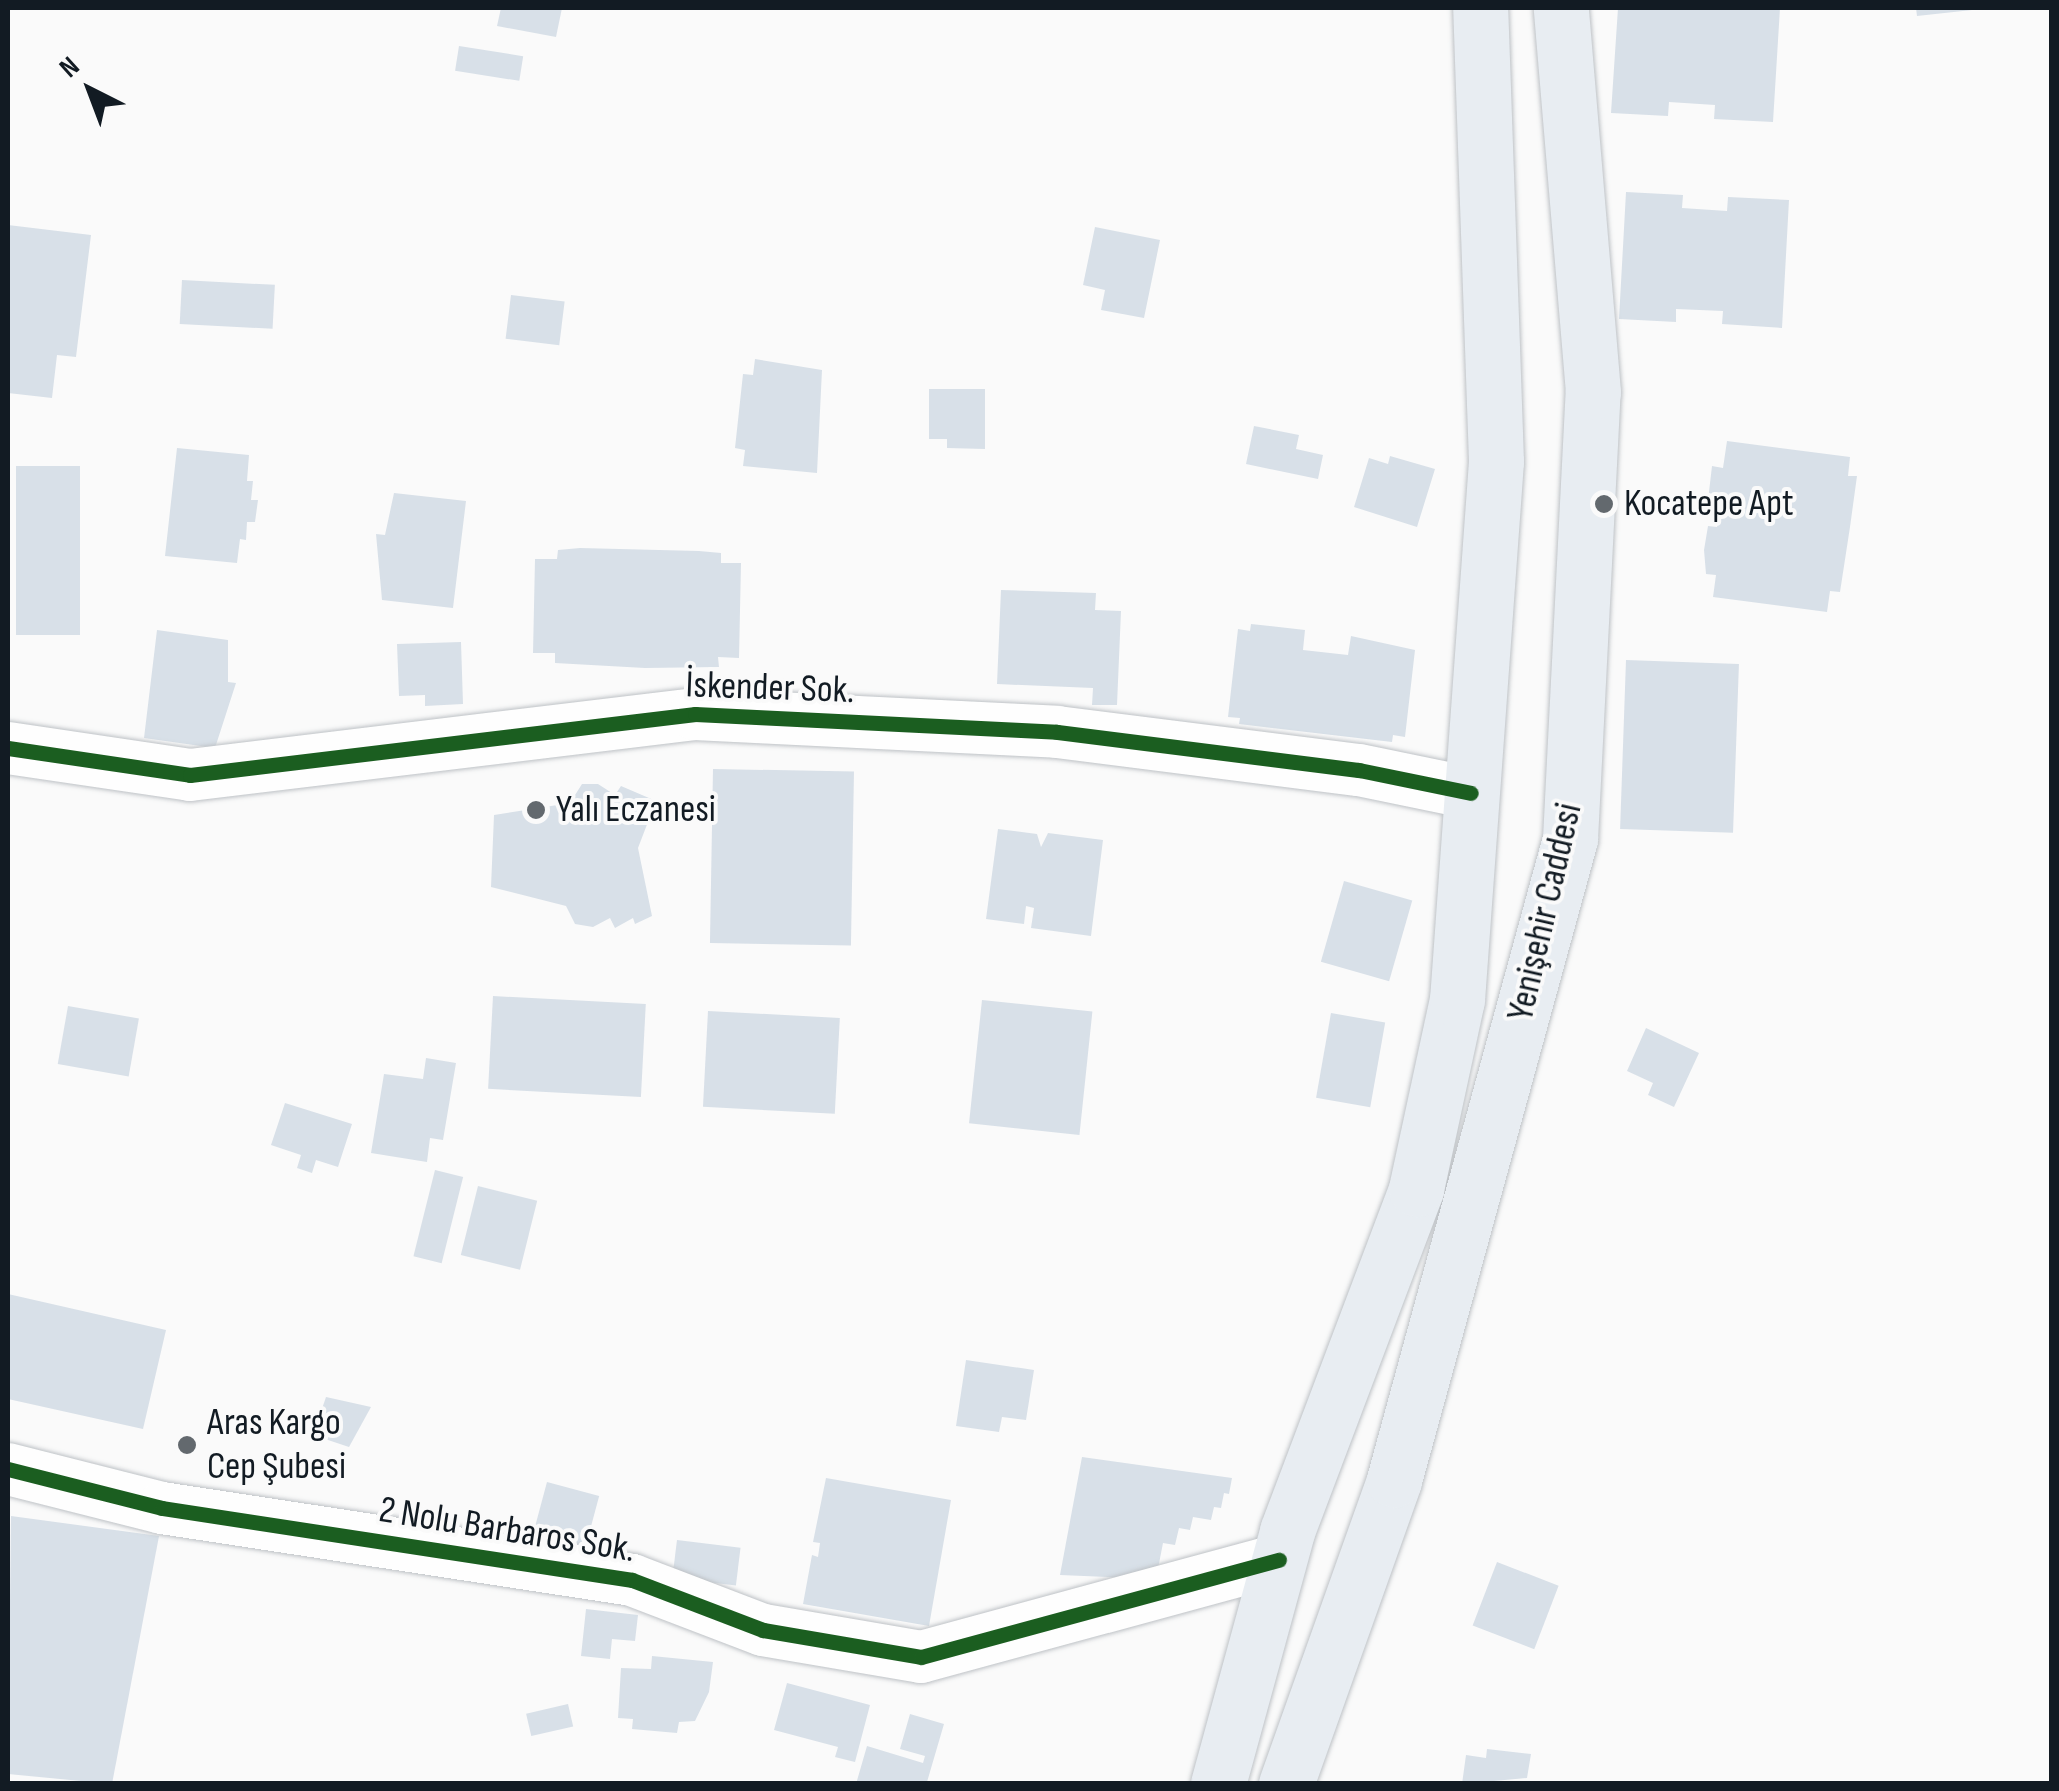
<!DOCTYPE html>
<meta charset="utf-8">
<style>
body{margin:0}
#map{position:relative;width:2059px;height:1791px;overflow:hidden;background:#fafafa;font-family:"Sofia Sans Condensed",sans-serif}
div>[style]{position:absolute}
.building>*{inset:0;background:#d8e0e8;transform-origin:0 0}
.roads{filter:drop-shadow(0 0 2px #bec2c6) drop-shadow(0 0 2px #bec2c6)}
.minor>*{height:52px;margin:-26px;padding:0 26px;transform-origin:26px;border-radius:26px;background:#fefefe}
.major>*{height:55px;margin:-27.5px;padding:0 27.5px;transform-origin:27.5px;border-radius:27.5px;background:#e8edf2}
.cycleway>*{height:15px;margin:-7.5px;padding:0 7.5px;transform-origin:7.5px;border-radius:7.5px;background:#1b5e20}
.dots>*{width:28px;height:28px;translate:-50% -50%;box-sizing:border-box;border:5px solid #fafafa;border-radius:50%}
span{translate:-50% -50%;white-space:nowrap;text-align:center;line-height:1.15;-webkit-text-stroke:8px #fafafa;paint-order:stroke}
.poi-label{font-size:38px;color:#121b23}
.left{translate:0 -50%;text-align:left}
.street-label{font-size:38px;color:#121b23}
.frame{position:absolute;inset:0;border:10px solid #121b23;pointer-events:none}
.north{position:absolute;left:40px;top:40px;width:100px;height:100px;-webkit-text-stroke:8px #fafafa;paint-order:stroke;rotate:318deg;font-size:28px;font-weight:700;line-height:40px;text-align:center;color:#121b23}
.north::after{content:'';display:block;margin:auto;width:35px;height:45px;background:#121b23;clip-path:polygon(50% 0,100% 100%,50% 72%,0 100%)}
</style>
<div id="map">
<div class="building">
<div style="clip-path:polygon(501px 8px,562px 8px,556px 37px,497px 26px)"></div>
<div style="clip-path:polygon(1618px 8px,1780px 8px,1773px 122px,1714px 119px,1715px 105px,1669px 102px,1668px 116px,1611px 113px)"></div>
<div style="clip-path:polygon(1916px 8px,1972px 8px,1972px 10px,1917px 16px)"></div>
<div style="left:459px;top:46px;width:65px;height:25px;rotate:9deg"></div>
<div style="clip-path:polygon(1626px 192px,1683px 195px,1682px 208px,1727px 211px,1728px 197px,1789px 200px,1782px 328px,1722px 324px,1723px 311px,1676px 309px,1676px 322px,1619px 319px)"></div>
<div style="clip-path:polygon(8px 225px,91px 235px,76px 357px,57px 355px,52px 398px,8px 393px)"></div>
<div style="clip-path:polygon(1095px 227px,1160px 240px,1144px 318px,1101px 310px,1105px 290px,1083px 285px)"></div>
<div style="left:182px;top:280px;width:93px;height:44px;rotate:3deg"></div>
<div style="left:511px;top:295px;width:54px;height:44px;rotate:7deg"></div>
<div style="clip-path:polygon(755px 359px,822px 370px,817px 473px,743px 466px,745px 450px,735px 448px,743px 374px,753px 375px)"></div>
<div style="clip-path:polygon(929px 389px,985px 389px,985px 449px,947px 448px,947px 439px,929px 439px)"></div>
<div style="clip-path:polygon(1254px 426px,1299px 435px,1296px 449px,1323px 455px,1318px 479px,1246px 464px)"></div>
<div style="clip-path:polygon(1727px 441px,1850px 457px,1848px 476px,1857px 476px,1850px 527px,1840px 592px,1830px 591px,1827px 612px,1713px 597px,1716px 575px,1706px 574px,1704px 550px,1708px 526px,1717px 527px,1720px 511px,1707px 509px,1712px 466px,1723px 468px)"></div>
<div style="clip-path:polygon(177px 448px,249px 455px,247px 481px,253px 481px,251px 500px,258px 500px,255px 522px,247px 522px,246px 540px,240px 539px,237px 563px,165px 556px)"></div>
<div style="clip-path:polygon(1390px 456px,1435px 469px,1417px 527px,1354px 507px,1369px 458px,1388px 464px)"></div>
<div style="left:16px;top:466px;width:64px;height:169px"></div>
<div style="clip-path:polygon(394px 493px,466px 501px,453px 608px,382px 600px,376px 534px,385px 535px)"></div>
<div style="clip-path:polygon(580px 548px,699px 551px,721px 553px,721px 563px,741px 563px,739px 658px,718px 657px,719px 667px,645px 668px,555px 663px,555px 653px,533px 653px,535px 559px,557px 559px,558px 550px)"></div>
<div style="clip-path:polygon(1001px 590px,1096px 593px,1095px 610px,1121px 611px,1117px 705px,1092px 705px,1093px 688px,997px 684px)"></div>
<div style="clip-path:polygon(1251px 624px,1305px 630px,1303px 650px,1348px 655px,1351px 636px,1415px 650px,1405px 737px,1393px 735px,1392px 742px,1239px 724px,1240px 718px,1228px 717px,1238px 629px,1250px 631px)"></div>
<div style="clip-path:polygon(157px 630px,228px 640px,228px 682px,236px 683px,215px 748px,144px 738px)"></div>
<div style="clip-path:polygon(461px 642px,463px 704px,425px 706px,425px 695px,399px 696px,397px 644px)"></div>
<div style="left:1626px;top:660px;width:113px;height:169px;rotate:2deg"></div>
<div style="left:713px;top:769px;width:141px;height:174px;rotate:1deg"></div>
<div style="clip-path:polygon(582px 784px,598px 784px,615px 795px,621px 786px,656px 801px,638px 848px,652px 916px,635px 924px,633px 918px,615px 928px,610px 918px,593px 927px,575px 924px,566px 906px,491px 887px,494px 815px,570px 803px)"></div>
<div style="clip-path:polygon(998px 829px,1037px 834px,1041px 847px,1048px 833px,1103px 840px,1091px 936px,1031px 928px,1034px 908px,1026px 906px,1024px 924px,986px 919px)"></div>
<div style="left:1344px;top:881px;width:71px;height:84px;rotate:16deg"></div>
<div style="left:493px;top:996px;width:153px;height:93px;rotate:3deg"></div>
<div style="left:982px;top:1000px;width:111px;height:124px;rotate:6deg"></div>
<div style="left:68px;top:1006px;width:72px;height:59px;rotate:10deg"></div>
<div style="left:708px;top:1011px;width:132px;height:96px;rotate:3deg"></div>
<div style="left:1331px;top:1013px;width:55px;height:86px;rotate:10deg"></div>
<div style="clip-path:polygon(1646px 1028px,1699px 1053px,1674px 1107px,1648px 1095px,1653px 1083px,1627px 1071px)"></div>
<div style="clip-path:polygon(426px 1058px,456px 1063px,443px 1140px,430px 1138px,427px 1162px,371px 1153px,384px 1074px,423px 1079px)"></div>
<div style="clip-path:polygon(285px 1103px,352px 1124px,338px 1167px,316px 1160px,312px 1173px,297px 1168px,301px 1155px,271px 1145px)"></div>
<div style="left:435px;top:1170px;width:29px;height:89px;rotate:14deg"></div>
<div style="left:478px;top:1186px;width:61px;height:71px;rotate:14deg"></div>
<div style="clip-path:polygon(8px 1294px,166px 1330px,143px 1429px,8px 1399px)"></div>
<div style="clip-path:polygon(966px 1360px,1034px 1370px,1026px 1420px,1002px 1417px,999px 1432px,956px 1426px)"></div>
<div style="clip-path:polygon(326px 1397px,371px 1407px,349px 1447px,313px 1435px)"></div>
<div style="clip-path:polygon(1082px 1457px,1232px 1478px,1229px 1494px,1224px 1493px,1221px 1508px,1214px 1507px,1211px 1520px,1193px 1517px,1190px 1530px,1179px 1528px,1175px 1545px,1163px 1543px,1156px 1579px,1060px 1575px)"></div>
<div style="clip-path:polygon(826px 1478px,951px 1500px,929px 1626px,803px 1604px,812px 1555px,818px 1557px,820px 1543px,813px 1542px)"></div>
<div style="left:547px;top:1482px;width:54px;height:54px;rotate:15deg"></div>
<div style="clip-path:polygon(11px 1516px,159px 1536px,112px 1784px,8px 1774px)"></div>
<div style="left:677px;top:1540px;width:64px;height:38px;rotate:7deg"></div>
<div style="left:1497px;top:1562px;width:66px;height:68px;rotate:21deg"></div>
<div style="clip-path:polygon(586px 1609px,638px 1615px,635px 1641px,612px 1639px,610px 1659px,581px 1656px)"></div>
<div style="clip-path:polygon(652px 1656px,713px 1662px,709px 1692px,695px 1721px,679px 1722px,677px 1733px,632px 1729px,633px 1719px,618px 1718px,621px 1668px,651px 1669px)"></div>
<div style="clip-path:polygon(787px 1683px,870px 1705px,855px 1762px,835px 1757px,838px 1747px,774px 1730px)"></div>
<div style="left:568px;top:1704px;width:23px;height:43px;rotate:77deg"></div>
<div style="clip-path:polygon(910px 1714px,944px 1724px,927px 1782px,856px 1784px,867px 1746px,923px 1763px,925px 1756px,900px 1749px)"></div>
<div style="clip-path:polygon(1487px 1749px,1531px 1754px,1527px 1778px,1462px 1784px,1466px 1755px,1486px 1758px)"></div>
</div>
<div class="roads">
<div class="minor">
<div style="left:8px;top:748px;width:184px;rotate:8.4deg"></div>
<div style="left:190px;top:775px;width:509px;rotate:-6.89deg"></div>
<div style="left:695px;top:714px;width:362px;rotate:2.8deg"></div>
<div style="left:1057px;top:732px;width:304px;rotate:7.2deg"></div>
<div style="left:1359px;top:770px;width:114px;rotate:11.6deg"></div>
<div style="left:8px;top:1469px;width:159px;rotate:14.2deg"></div>
<div style="left:162px;top:1508px;width:475px;rotate:8.7deg"></div>
<div style="left:632px;top:1580px;width:140px;rotate:20.9deg"></div>
<div style="left:763px;top:1630px;width:160px;rotate:9.7deg"></div>
<div style="left:921px;top:1657px;width:371px;rotate:-15.2deg"></div>
</div>
<div class="major">
<div style="left:1218px;top:1784px;width:262px;rotate:-74.7deg"></div>
<div style="left:1287px;top:1531px;width:366px;rotate:-69.3deg"></div>
<div style="left:1416px;top:1189px;width:193px;rotate:-77.8deg"></div>
<div style="left:1457px;top:1000px;width:540px;rotate:-85.86deg"></div>
<div style="left:1496px;top:461px;width:453px;rotate:-92deg"></div>
<div style="left:1286px;top:1784px;width:323px;rotate:-70.4deg"></div>
<div style="left:1394px;top:1480px;width:665px;rotate:-74.65deg"></div>
<div style="left:1570px;top:839px;width:448px;rotate:-87.1deg"></div>
<div style="left:1593px;top:392px;width:385px;rotate:-94.8deg"></div>
</div>
</div>
<div class="cycleway">
<div style="left:8px;top:748px;width:184px;rotate:8.4deg"></div>
<div style="left:190px;top:775px;width:509px;rotate:-6.89deg"></div>
<div style="left:695px;top:714px;width:362px;rotate:2.8deg"></div>
<div style="left:1057px;top:732px;width:304px;rotate:7.2deg"></div>
<div style="left:1359px;top:770px;width:114px;rotate:11.6deg"></div>
<div style="left:8px;top:1469px;width:159px;rotate:14.2deg"></div>
<div style="left:162px;top:1508px;width:475px;rotate:8.7deg"></div>
<div style="left:632px;top:1580px;width:140px;rotate:20.9deg"></div>
<div style="left:763px;top:1630px;width:160px;rotate:9.7deg"></div>
<div style="left:921px;top:1657px;width:371px;rotate:-15.2deg"></div>
</div>
<div class="dots">
<div style="left:1604px;top:504px;background:#63696e"></div>
<div style="left:536px;top:810px;background:#63696e"></div>
<div style="left:187px;top:1445px;background:#63696e"></div>
</div>
<div class="poi-label">
<span class="left" style="left:1624px;top:504px">Kocatepe Apt</span>
<span class="left" style="left:556px;top:810px">Yalı Eczanesi</span>
<span class="left" style="left:207px;top:1445px">Aras Kargo<br>Cep Şubesi</span>
</div>
<div class="street-label">
<span style="left:770px;top:688px;rotate:2deg">İskender Sok.</span>
<span style="left:1545px;top:912px;rotate:-77deg">Yenişehir Caddesi</span>
<span style="left:507px;top:1530px;rotate:9deg">2 Nolu Barbaros Sok.</span>
</div>
<div class="frame"></div>
<div class="north">N</div>
</div>
